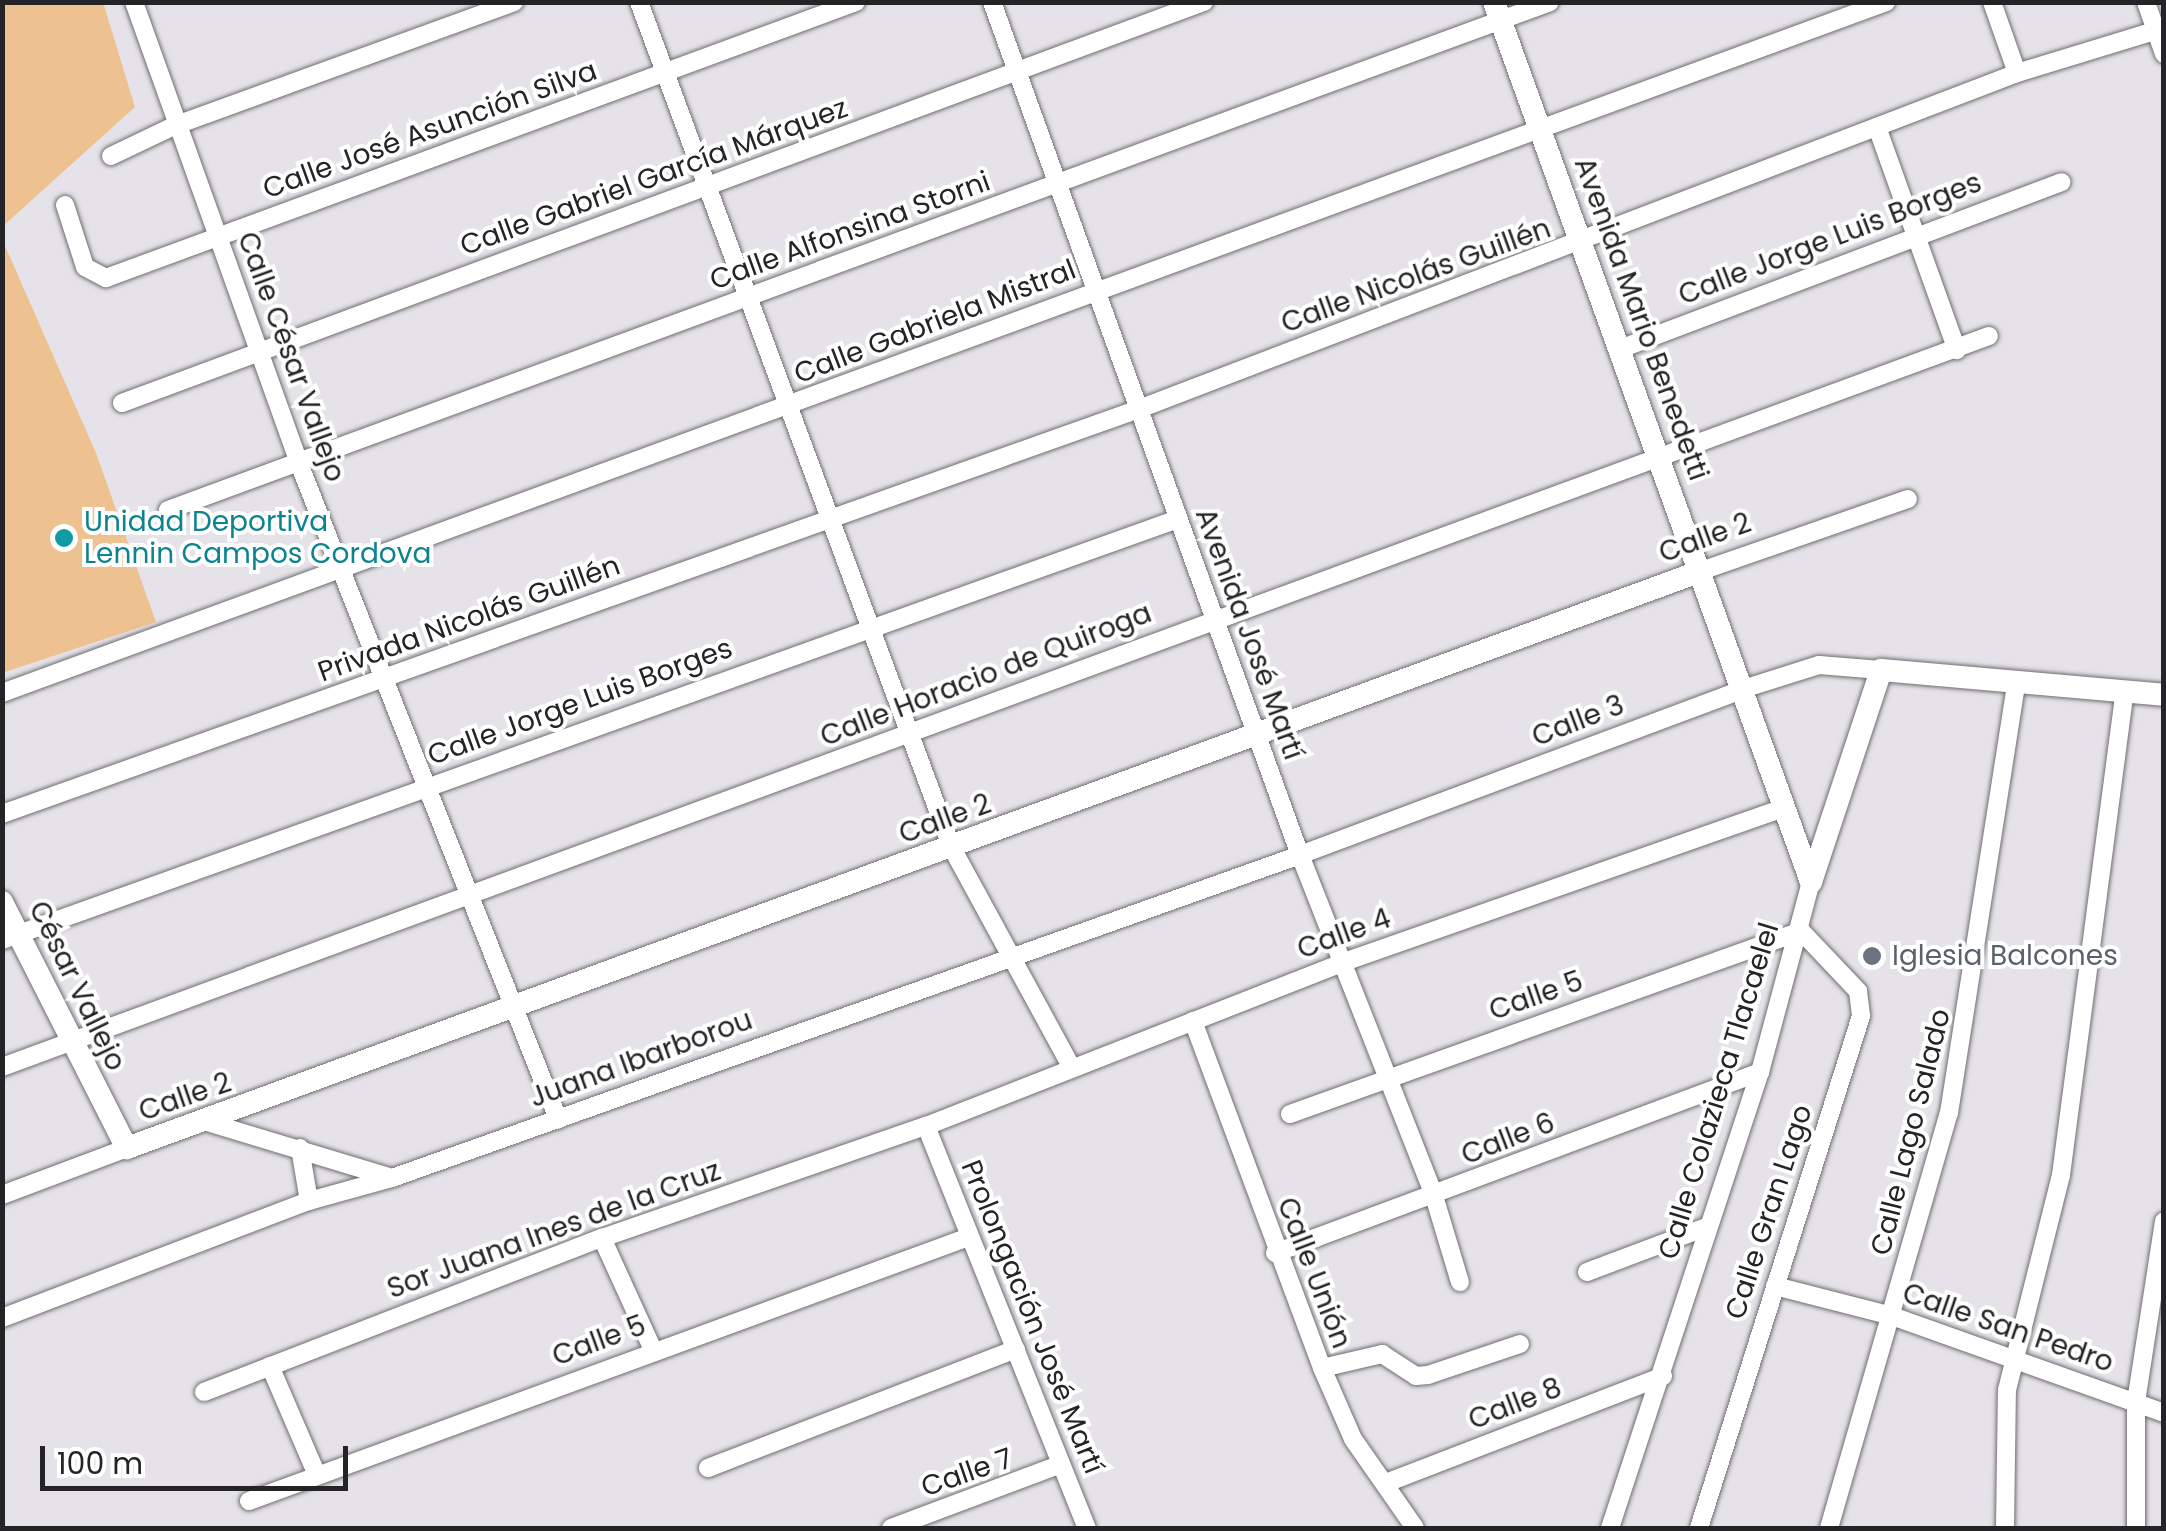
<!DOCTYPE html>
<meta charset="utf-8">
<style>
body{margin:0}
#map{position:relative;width:2166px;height:1531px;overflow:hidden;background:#e5e3e9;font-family:Poppins,sans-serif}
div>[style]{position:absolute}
.building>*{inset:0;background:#eec290}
.roads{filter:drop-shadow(0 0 2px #6f6d72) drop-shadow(0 0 2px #6f6d72)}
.street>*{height:18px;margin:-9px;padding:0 9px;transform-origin:9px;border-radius:9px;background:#fff}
.secondary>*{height:22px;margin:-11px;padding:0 11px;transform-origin:11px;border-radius:11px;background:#fff}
.dots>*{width:28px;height:28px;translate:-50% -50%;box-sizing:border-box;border:5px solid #fff;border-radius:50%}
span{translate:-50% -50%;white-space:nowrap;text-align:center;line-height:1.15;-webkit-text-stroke:8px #fff;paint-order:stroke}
.street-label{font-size:28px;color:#242325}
.culture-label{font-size:28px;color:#0d838f}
.left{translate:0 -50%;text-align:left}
.worship-label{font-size:28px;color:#5b616d}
.frame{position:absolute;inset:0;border:5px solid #242325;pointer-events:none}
.scale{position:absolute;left:40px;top:1446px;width:308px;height:45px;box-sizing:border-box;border:5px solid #242325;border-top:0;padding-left:12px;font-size:30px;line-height:35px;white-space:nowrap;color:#242325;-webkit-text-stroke:8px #fff;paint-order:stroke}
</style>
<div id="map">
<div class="building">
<div style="clip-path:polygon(2px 2px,103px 2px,135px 107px,2px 227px)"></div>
<div style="clip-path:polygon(2px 239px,96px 453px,156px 622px,2px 673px)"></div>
</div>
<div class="roads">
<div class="street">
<div style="left:134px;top:2px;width:487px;rotate:70.3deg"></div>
<div style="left:298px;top:461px;width:708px;rotate:68.44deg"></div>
<div style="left:639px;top:2px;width:902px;rotate:69.7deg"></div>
<div style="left:952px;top:848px;width:251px;rotate:61.4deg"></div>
<div style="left:992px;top:2px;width:907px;rotate:70.15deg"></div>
<div style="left:1300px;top:855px;width:366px;rotate:68.5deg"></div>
<div style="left:1434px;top:1196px;width:90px;rotate:73.2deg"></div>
<div style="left:1992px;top:2px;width:75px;rotate:70.6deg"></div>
<div style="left:2146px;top:2px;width:55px;rotate:70.9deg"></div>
<div style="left:1877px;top:127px;width:237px;rotate:70.3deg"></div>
<div style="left:111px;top:156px;width:70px;rotate:-25.5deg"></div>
<div style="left:174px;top:126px;width:362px;rotate:-20deg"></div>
<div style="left:65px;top:205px;width:65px;rotate:72.1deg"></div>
<div style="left:85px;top:267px;width:24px;rotate:28deg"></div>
<div style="left:106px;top:278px;width:799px;rotate:-20.2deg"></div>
<div style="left:1620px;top:349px;width:472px;rotate:-20.7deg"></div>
<div style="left:122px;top:403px;width:1154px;rotate:-20.34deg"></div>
<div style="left:168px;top:510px;width:1472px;rotate:-20.18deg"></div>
<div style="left:1701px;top:571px;width:219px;rotate:-19.2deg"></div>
<div style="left:2px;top:693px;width:2007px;rotate:-20.14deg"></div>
<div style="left:2px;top:814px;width:1207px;rotate:-19.61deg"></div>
<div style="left:1139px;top:409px;width:940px;rotate:-20.94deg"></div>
<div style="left:2017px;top:73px;width:154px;rotate:-17deg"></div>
<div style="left:2px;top:940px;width:1249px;rotate:-19.7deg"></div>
<div style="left:1193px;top:1021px;width:370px;rotate:69.6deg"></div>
<div style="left:1322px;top:1368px;width:77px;rotate:66.4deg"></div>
<div style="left:1353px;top:1439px;width:108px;rotate:55.1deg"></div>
<div style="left:2px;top:1067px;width:2117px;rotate:-20.2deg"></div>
<div style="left:1290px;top:1114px;width:543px;rotate:-19.7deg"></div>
<div style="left:1801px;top:931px;width:83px;rotate:46.5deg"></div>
<div style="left:1858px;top:991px;width:25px;rotate:83deg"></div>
<div style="left:1861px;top:1016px;width:537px;rotate:107.56deg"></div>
<div style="left:207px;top:1122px;width:193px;rotate:16.8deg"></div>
<div style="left:926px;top:1126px;width:433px;rotate:68.2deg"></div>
<div style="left:300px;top:1148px;width:54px;rotate:80.4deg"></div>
<div style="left:2px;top:1195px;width:134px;rotate:-20.6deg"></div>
<div style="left:602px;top:1238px;width:123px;rotate:65.5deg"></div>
<div style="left:1275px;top:1253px;width:518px;rotate:-20.47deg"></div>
<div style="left:1587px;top:1272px;width:130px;rotate:-20.7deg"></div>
<div style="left:1775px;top:1286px;width:121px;rotate:14.4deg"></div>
<div style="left:1892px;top:1316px;width:289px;rotate:19.6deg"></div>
<div style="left:2px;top:1318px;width:329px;rotate:-20.9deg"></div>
<div style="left:309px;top:1201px;width:86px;rotate:-15.5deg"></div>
<div style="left:392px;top:1178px;width:964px;rotate:-19.58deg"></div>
<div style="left:1300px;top:855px;width:473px;rotate:-20.5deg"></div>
<div style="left:1743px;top:689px;width:80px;rotate:-17.5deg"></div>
<div style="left:1819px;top:665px;width:62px;rotate:4.6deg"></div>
<div style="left:270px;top:1366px;width:119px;rotate:66.7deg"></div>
<div style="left:1322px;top:1368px;width:62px;rotate:-13.1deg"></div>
<div style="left:1382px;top:1354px;width:40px;rotate:32.9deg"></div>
<div style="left:1416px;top:1376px;width:12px;rotate:-5deg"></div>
<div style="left:1428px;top:1375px;width:97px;rotate:-18.6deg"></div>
<div style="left:204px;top:1392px;width:427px;rotate:-21.2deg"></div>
<div style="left:602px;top:1238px;width:343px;rotate:-19.1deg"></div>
<div style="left:926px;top:1126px;width:449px;rotate:-21.4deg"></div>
<div style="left:1344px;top:962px;width:468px;rotate:-19.3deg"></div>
<div style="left:708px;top:1468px;width:330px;rotate:-21.1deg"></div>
<div style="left:1386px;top:1483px;width:297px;rotate:-21.1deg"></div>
<div style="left:249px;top:1501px;width:767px;rotate:-20.14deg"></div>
<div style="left:891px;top:1528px;width:179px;rotate:-20.6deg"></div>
<div style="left:1610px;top:1528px;width:480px;rotate:-71.8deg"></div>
<div style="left:1760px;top:1072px;width:197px;rotate:-75deg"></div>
<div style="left:1829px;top:1528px;width:432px;rotate:-73.9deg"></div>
<div style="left:1949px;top:1113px;width:437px;rotate:-81.1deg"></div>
<div style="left:2005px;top:1528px;width:138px;rotate:-89.2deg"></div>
<div style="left:2007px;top:1390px;width:222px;rotate:-75.9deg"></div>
<div style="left:2061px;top:1175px;width:487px;rotate:-82.5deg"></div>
<div style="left:2136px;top:1528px;width:126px;rotate:-90deg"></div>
<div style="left:2136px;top:1402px;width:183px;rotate:-81.2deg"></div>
</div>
<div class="secondary">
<div style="left:1494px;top:2px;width:935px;rotate:70.19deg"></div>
<div style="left:1811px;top:882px;width:223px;rotate:-71.7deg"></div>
<div style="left:1881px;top:670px;width:284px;rotate:5deg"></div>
<div style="left:2px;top:902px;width:276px;rotate:63.1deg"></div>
<div style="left:127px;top:1148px;width:1676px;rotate:-20.13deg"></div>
</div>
</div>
<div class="dots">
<div style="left:64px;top:538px;background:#0f9aa8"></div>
<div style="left:1872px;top:956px;background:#6b7280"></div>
</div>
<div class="street-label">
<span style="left:430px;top:130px;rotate:-20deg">Calle José Asunción Silva</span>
<span style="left:654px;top:177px;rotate:-20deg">Calle Gabriel García Márquez</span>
<span style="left:850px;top:231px;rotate:-20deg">Calle Alfonsina Storni</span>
<span style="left:1830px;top:239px;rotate:-21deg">Calle Jorge Luis Borges</span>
<span style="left:1416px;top:276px;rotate:-20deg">Calle Nicolás Guillén</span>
<span style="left:1641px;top:319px;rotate:70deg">Avenida Mario Benedetti</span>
<span style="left:935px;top:322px;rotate:-21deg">Calle Gabriela Mistral</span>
<span style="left:291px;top:357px;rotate:70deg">Calle César Vallejo</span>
<span style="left:1705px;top:538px;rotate:-20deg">Calle 2</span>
<span style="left:469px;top:619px;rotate:-20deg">Privada Nicolás Guillén</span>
<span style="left:1249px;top:634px;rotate:70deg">Avenida José Martí</span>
<span style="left:986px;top:675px;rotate:-21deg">Calle Horacio de Quiroga</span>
<span style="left:580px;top:702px;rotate:-20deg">Calle Jorge Luis Borges</span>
<span style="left:1578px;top:721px;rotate:-21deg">Calle 3</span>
<span style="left:945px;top:819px;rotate:-20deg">Calle 2</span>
<span style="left:1344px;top:934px;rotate:-20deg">Calle 4</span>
<span style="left:77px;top:986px;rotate:64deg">César Vallejo</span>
<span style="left:1536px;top:996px;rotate:-19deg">Calle 5</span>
<span style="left:641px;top:1059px;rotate:-20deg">Juana Ibarborou</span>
<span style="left:1719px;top:1091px;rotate:-73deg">Calle Colazieca Tlacaelel</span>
<span style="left:185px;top:1097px;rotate:-19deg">Calle 2</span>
<span style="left:1911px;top:1132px;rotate:-76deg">Calle Lago Salado</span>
<span style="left:1508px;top:1139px;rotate:-21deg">Calle 6</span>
<span style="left:1769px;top:1212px;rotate:-72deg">Calle Gran Lago</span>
<span style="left:554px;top:1230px;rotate:-20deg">Sor Juana Ines de la Cruz</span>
<span style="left:1314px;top:1273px;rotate:69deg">Calle Unión</span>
<span style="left:1032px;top:1317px;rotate:68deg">Prolongación José Martí</span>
<span style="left:2008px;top:1328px;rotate:19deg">Calle San Pedro</span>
<span style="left:599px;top:1341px;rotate:-20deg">Calle 5</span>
<span style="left:1515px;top:1404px;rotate:-21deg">Calle 8</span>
<span style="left:967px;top:1473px;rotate:-19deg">Calle 7</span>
</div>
<div class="culture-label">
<span class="left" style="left:84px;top:538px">Unidad Deportiva<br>Lennin Campos Cordova</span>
</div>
<div class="worship-label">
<span class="left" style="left:1892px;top:956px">Iglesia Balcones</span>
</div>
<div class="frame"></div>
<div class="scale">100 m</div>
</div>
